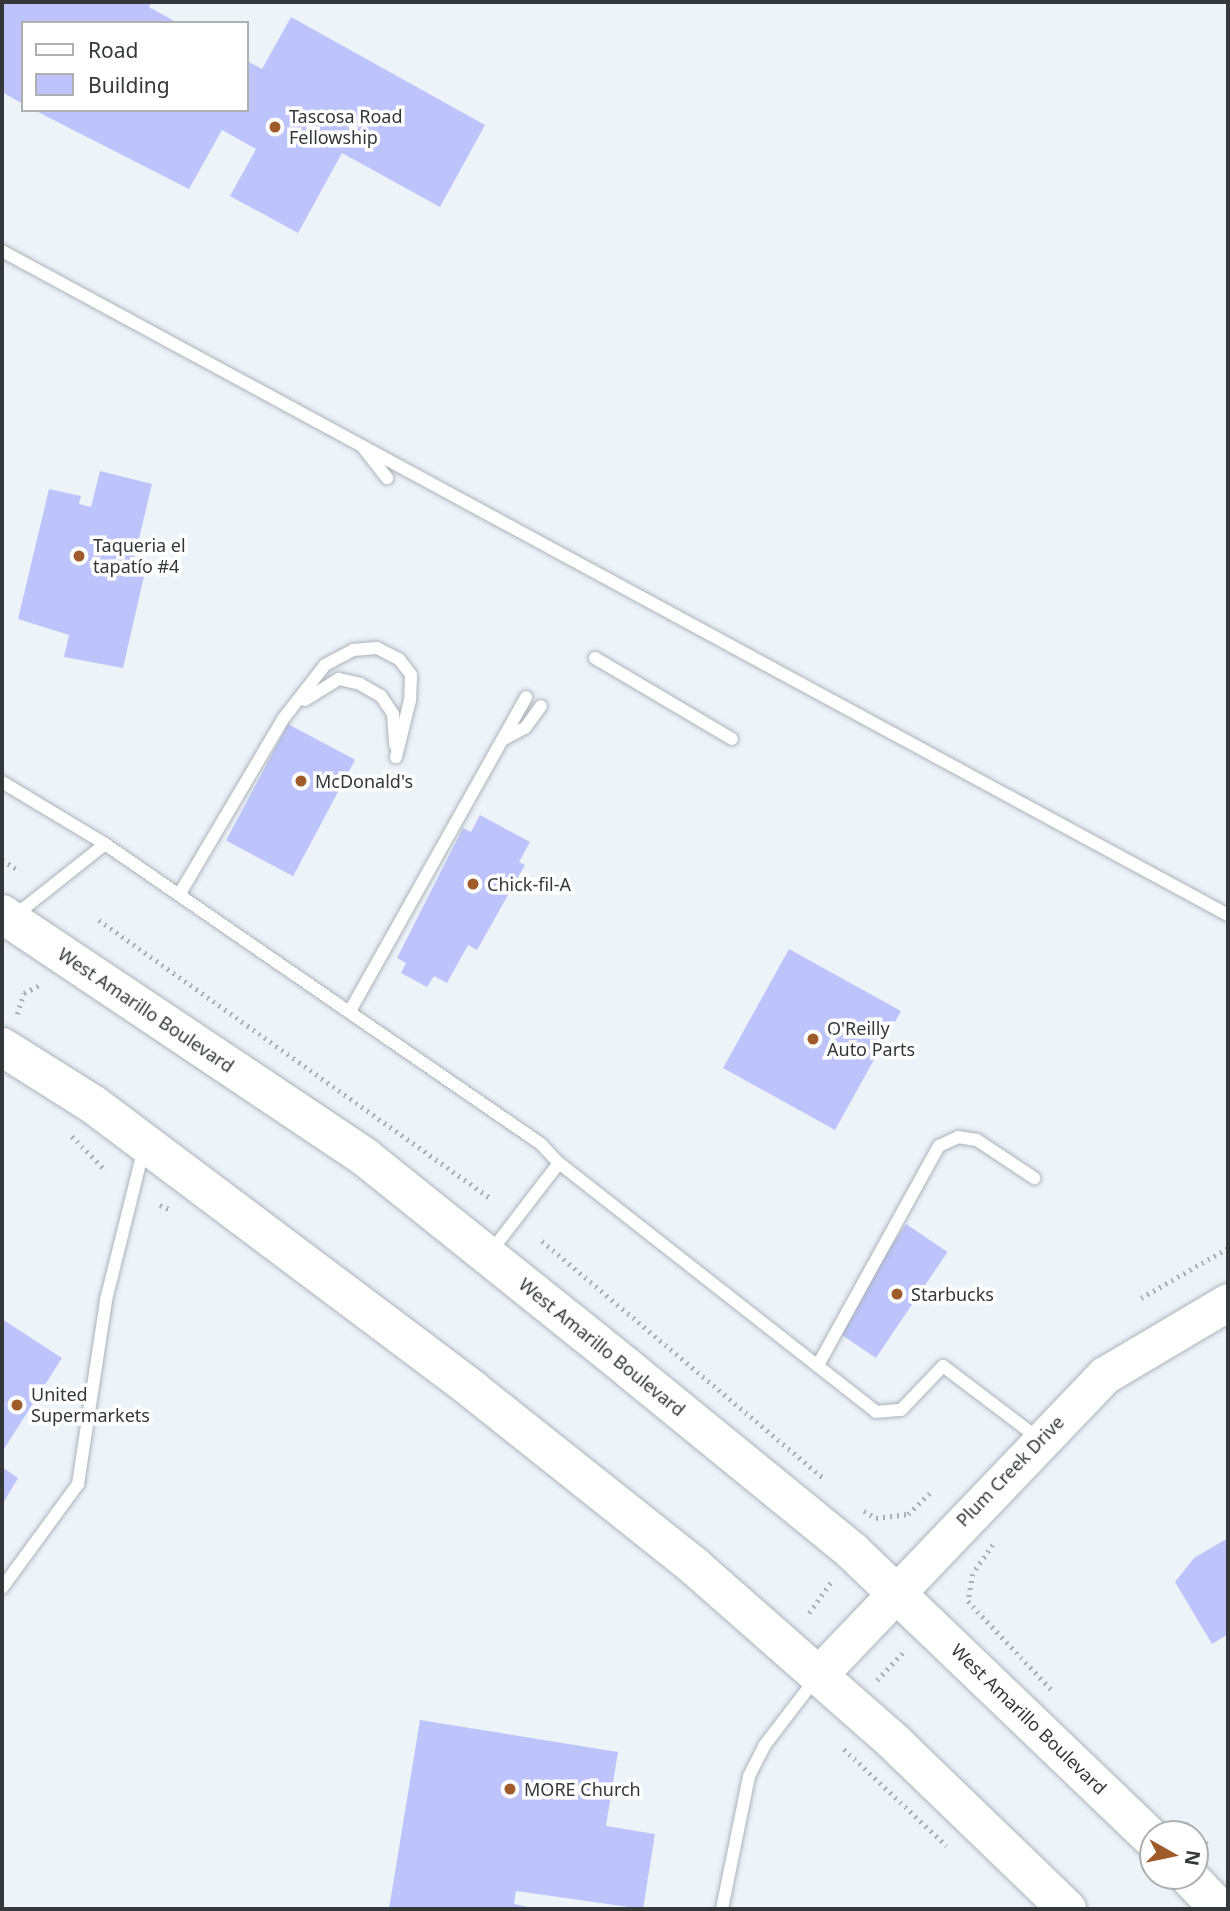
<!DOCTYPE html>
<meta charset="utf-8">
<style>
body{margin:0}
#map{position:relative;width:1230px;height:1911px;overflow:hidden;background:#ecf3f9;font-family:"Noto Sans",sans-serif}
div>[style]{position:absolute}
.building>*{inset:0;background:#bdc4fc;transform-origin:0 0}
.path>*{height:4.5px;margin-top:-2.25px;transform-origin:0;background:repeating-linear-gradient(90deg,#abb0b5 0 2px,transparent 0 7px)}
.roads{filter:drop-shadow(0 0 2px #acb3b9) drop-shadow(0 0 2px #acb3b9)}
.lane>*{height:12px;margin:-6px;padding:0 6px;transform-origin:6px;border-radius:6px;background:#fff}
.secondary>*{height:37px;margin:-18.5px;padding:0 18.5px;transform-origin:18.5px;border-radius:18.5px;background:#fff}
.highway>*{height:38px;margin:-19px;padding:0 19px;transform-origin:19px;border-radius:19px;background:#fff}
.dots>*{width:19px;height:19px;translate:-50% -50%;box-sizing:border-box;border:4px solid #fff;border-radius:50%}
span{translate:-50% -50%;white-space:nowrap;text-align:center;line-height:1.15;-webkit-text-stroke:7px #fff;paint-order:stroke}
.poi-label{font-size:18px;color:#35373a}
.left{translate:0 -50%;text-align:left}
.street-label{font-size:18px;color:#35373a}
.frame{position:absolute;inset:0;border:4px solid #35373a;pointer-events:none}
.legend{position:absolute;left:21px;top:21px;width:228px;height:91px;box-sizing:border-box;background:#fff;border:2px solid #aeafb0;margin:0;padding:9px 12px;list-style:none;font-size:21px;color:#35373a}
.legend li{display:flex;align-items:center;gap:14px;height:35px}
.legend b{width:35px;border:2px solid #aeafb0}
.north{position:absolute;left:1139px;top:1820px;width:70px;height:70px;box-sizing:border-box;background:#fff;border:2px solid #aeafb0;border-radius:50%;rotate:99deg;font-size:19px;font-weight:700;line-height:28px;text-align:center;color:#35373a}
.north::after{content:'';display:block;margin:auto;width:24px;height:32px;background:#9f5c2a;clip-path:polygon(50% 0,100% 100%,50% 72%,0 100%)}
</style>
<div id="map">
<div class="building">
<div style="clip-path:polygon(2px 2px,152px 2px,149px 7px,178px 23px,23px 23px,23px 104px,2px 92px)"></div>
<div style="clip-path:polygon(291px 17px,485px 125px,440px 207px,342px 153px,298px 233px,230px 196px,256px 149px,222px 130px,189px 189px,34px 110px,247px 110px,247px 61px,262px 69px)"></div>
<div style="clip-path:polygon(100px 471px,152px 484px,134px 560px,147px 563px,123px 668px,64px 657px,69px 635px,18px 619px,49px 489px,81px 496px,79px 504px,91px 507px)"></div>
<div style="left:288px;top:724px;width:76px;height:132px;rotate:28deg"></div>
<div style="clip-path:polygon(480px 815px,530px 842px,519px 862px,525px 865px,477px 950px,468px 945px,447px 983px,434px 976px,427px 987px,401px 973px,406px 963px,397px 958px,463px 828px,471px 832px)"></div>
<div style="left:789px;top:949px;width:128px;height:136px;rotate:29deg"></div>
<div style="left:906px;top:1224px;width:50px;height:128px;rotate:34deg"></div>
<div style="clip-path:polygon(2px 1319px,62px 1358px,2px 1452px)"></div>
<div style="clip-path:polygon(2px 1467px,18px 1478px,2px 1505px)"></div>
<div style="clip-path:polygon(1228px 1538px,1228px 1634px,1212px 1644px,1175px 1582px,1194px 1558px)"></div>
<div style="clip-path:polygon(420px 1720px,618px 1752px,606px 1826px,655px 1834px,643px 1909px,516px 1891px,514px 1904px,538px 1909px,389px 1909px)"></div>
</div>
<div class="path">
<div style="left:2px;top:860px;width:21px;rotate:31deg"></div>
<div style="left:99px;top:920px;width:481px;rotate:35.4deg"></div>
<div style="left:17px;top:1014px;width:22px;rotate:-72deg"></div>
<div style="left:24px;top:993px;width:18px;rotate:-27deg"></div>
<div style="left:72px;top:1136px;width:49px;rotate:45.8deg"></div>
<div style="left:160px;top:1205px;width:12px;rotate:24deg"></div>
<div style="left:542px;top:1241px;width:370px;rotate:40.1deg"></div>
<div style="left:1141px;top:1298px;width:100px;rotate:-29.9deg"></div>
<div style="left:864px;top:1511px;width:14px;rotate:30deg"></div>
<div style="left:876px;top:1518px;width:32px;rotate:-7deg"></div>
<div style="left:908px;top:1514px;width:30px;rotate:-44deg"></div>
<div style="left:993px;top:1545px;width:35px;rotate:125deg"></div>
<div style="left:973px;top:1574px;width:27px;rotate:100deg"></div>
<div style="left:968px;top:1601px;width:121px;rotate:46.7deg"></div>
<div style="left:809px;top:1613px;width:42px;rotate:-54.8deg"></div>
<div style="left:877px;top:1680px;width:41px;rotate:-47deg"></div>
<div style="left:844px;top:1749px;width:141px;rotate:43.3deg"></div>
<div style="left:1186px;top:1823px;width:30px;rotate:45deg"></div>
</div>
<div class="roads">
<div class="lane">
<div style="left:2px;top:251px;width:1394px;rotate:28.44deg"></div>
<div style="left:362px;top:446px;width:41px;rotate:52deg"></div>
<div style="left:595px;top:658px;width:159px;rotate:30.6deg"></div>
<div style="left:305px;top:700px;width:40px;rotate:-32deg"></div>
<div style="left:339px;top:679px;width:22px;rotate:13deg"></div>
<div style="left:360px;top:684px;width:24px;rotate:30deg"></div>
<div style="left:381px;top:696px;width:22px;rotate:56deg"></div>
<div style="left:393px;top:714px;width:31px;rotate:86deg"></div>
<div style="left:502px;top:740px;width:26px;rotate:-28deg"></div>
<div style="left:525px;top:728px;width:27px;rotate:-54deg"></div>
<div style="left:2px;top:782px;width:120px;rotate:31deg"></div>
<div style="left:105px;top:844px;width:529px;rotate:34.53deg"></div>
<div style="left:541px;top:1144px;width:26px;rotate:47deg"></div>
<div style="left:559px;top:1163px;width:115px;rotate:127.6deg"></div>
<div style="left:179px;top:895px;width:204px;rotate:-59.4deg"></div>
<div style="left:283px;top:719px;width:68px;rotate:-52.1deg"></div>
<div style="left:325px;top:665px;width:32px;rotate:-28deg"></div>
<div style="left:353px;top:650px;width:24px;rotate:-5deg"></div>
<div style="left:377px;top:648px;width:25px;rotate:27deg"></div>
<div style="left:399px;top:659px;width:20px;rotate:53deg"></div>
<div style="left:411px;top:675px;width:25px;rotate:92deg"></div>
<div style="left:410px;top:700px;width:59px;rotate:103.8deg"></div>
<div style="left:13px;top:917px;width:117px;rotate:-38.4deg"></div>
<div style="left:350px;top:1011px;width:360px;rotate:-60.7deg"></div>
<div style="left:559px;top:1163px;width:403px;rotate:38.1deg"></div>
<div style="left:876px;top:1412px;width:25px;rotate:-5deg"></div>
<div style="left:901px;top:1410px;width:61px;rotate:-46.3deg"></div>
<div style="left:943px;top:1366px;width:119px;rotate:37.2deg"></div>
<div style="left:818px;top:1365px;width:250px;rotate:-61.1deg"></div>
<div style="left:939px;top:1146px;width:21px;rotate:-25deg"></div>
<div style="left:958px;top:1137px;width:19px;rotate:9deg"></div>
<div style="left:977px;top:1140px;width:69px;rotate:33.7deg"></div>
<div style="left:2px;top:1588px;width:129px;rotate:-53.8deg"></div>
<div style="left:78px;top:1484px;width:186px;rotate:-81.3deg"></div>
<div style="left:106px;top:1300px;width:157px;rotate:-76deg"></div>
<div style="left:722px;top:1909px;width:136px;rotate:-78.5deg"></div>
<div style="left:749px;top:1776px;width:34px;rotate:-63deg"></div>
<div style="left:764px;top:1746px;width:87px;rotate:-52.5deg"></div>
</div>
<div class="secondary">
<div style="left:819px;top:1674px;width:414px;rotate:-46.3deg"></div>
<div style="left:1105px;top:1375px;width:143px;rotate:-30.7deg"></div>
</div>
<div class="highway">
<div style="left:2px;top:914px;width:438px;rotate:33.8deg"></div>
<div style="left:366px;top:1158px;width:337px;rotate:38.7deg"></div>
<div style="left:629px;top:1369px;width:288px;rotate:39.2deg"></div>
<div style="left:852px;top:1551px;width:417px;rotate:43.8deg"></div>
<div style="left:2px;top:1047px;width:109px;rotate:32.2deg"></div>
<div style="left:94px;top:1105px;width:474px;rotate:36.9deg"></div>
<div style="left:473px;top:1390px;width:283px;rotate:38.5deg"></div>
<div style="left:694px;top:1566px;width:265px;rotate:41.3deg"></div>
<div style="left:893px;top:1741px;width:242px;rotate:44deg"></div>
<div style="left:1188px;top:1876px;width:46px;rotate:45.9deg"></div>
</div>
</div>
<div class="dots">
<div style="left:275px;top:127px;background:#9f5c2a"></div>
<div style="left:79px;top:556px;background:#9f5c2a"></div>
<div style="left:301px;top:781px;background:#9f5c2a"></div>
<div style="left:473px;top:884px;background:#9f5c2a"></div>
<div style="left:813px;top:1039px;background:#9f5c2a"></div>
<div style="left:897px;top:1294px;background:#9f5c2a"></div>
<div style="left:17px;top:1405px;background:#9f5c2a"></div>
<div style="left:510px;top:1789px;background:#9f5c2a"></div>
</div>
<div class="poi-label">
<span class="left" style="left:289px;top:127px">Tascosa Road<br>Fellowship</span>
<span class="left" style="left:93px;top:556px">Taqueria el<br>tapatío #4</span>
<span class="left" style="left:315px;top:781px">McDonald's</span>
<span class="left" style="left:487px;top:884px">Chick-fil-A</span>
<span class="left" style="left:827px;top:1039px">O'Reilly<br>Auto Parts</span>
<span class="left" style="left:911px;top:1294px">Starbucks</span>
<span class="left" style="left:31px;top:1405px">United<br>Supermarkets</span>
<span class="left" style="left:524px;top:1789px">MORE Church</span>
</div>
<div class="street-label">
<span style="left:146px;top:1010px;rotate:34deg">West Amarillo Boulevard</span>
<span style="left:602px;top:1347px;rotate:39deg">West Amarillo Boulevard</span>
<span style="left:1010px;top:1471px;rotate:-46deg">Plum Creek Drive</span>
<span style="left:1029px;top:1719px;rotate:44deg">West Amarillo Boulevard</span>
</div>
<div class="frame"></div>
<ul class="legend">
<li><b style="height:9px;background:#fff"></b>Road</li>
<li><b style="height:19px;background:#bdc4fc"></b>Building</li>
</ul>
<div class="north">N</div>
</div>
